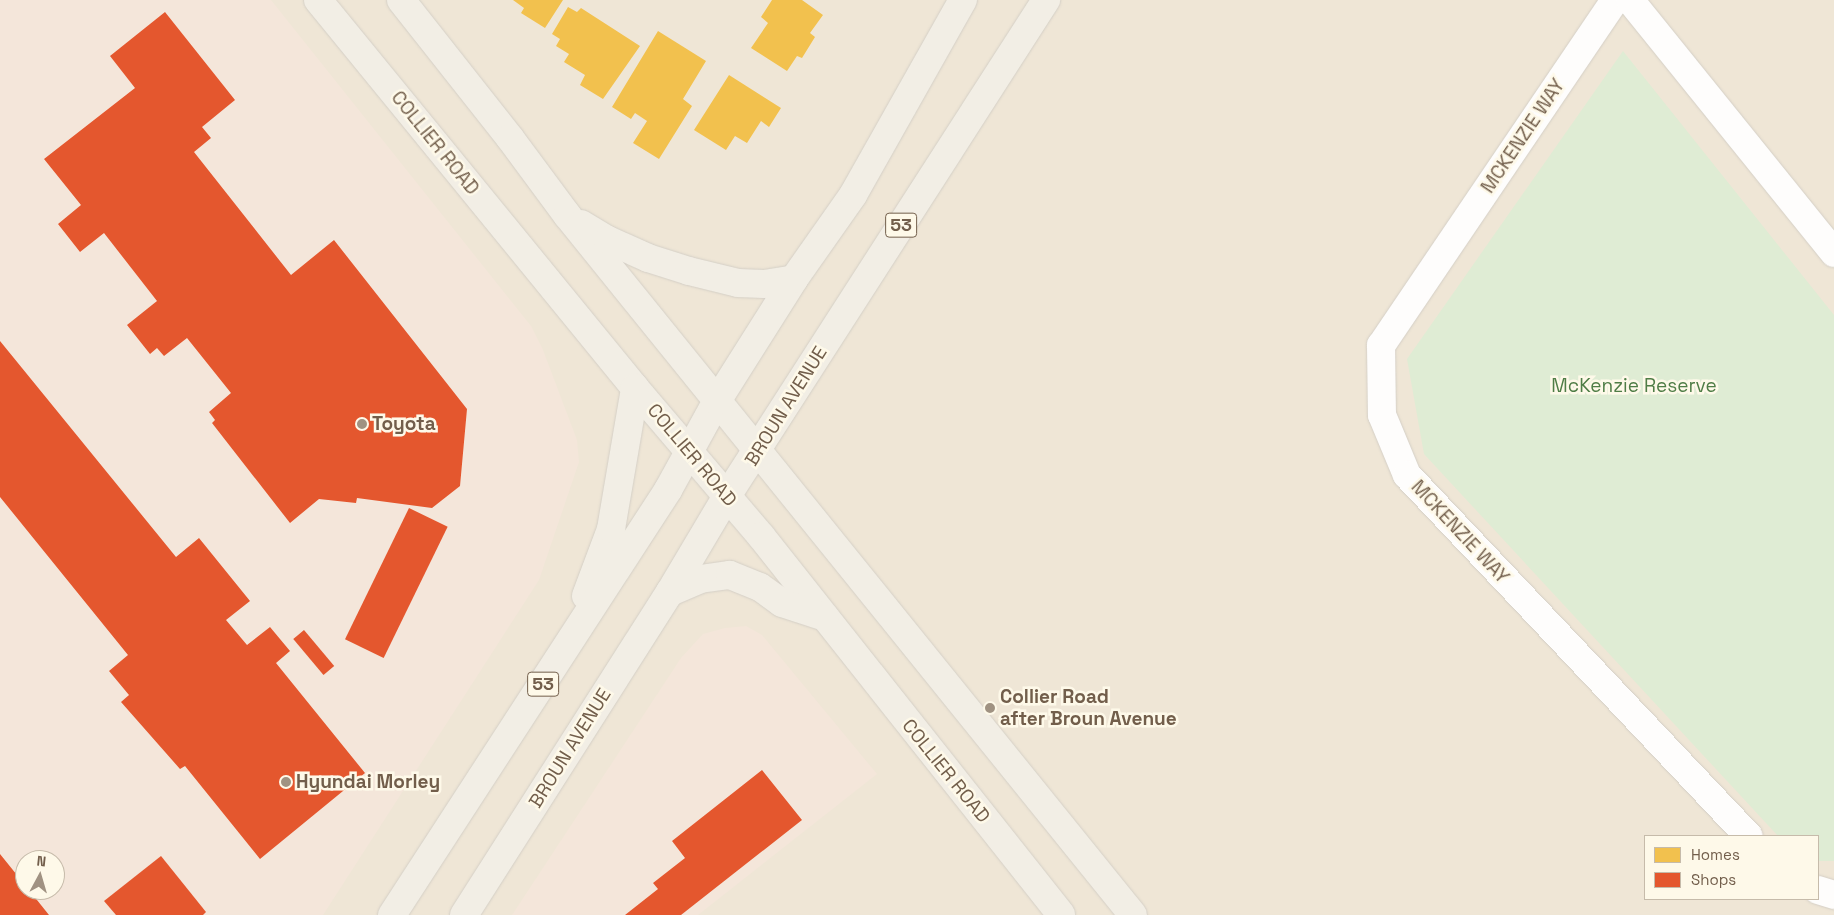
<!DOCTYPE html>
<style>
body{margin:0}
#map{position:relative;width:1834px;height:915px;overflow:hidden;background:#f6f2e9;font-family:"Space Grotesk",sans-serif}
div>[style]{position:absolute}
.residential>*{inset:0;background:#efe6d6}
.commercial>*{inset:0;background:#f4e6da}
.green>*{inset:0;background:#dfecd4}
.homes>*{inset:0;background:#f2c14e}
.shops>*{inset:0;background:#e4572e;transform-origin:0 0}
.roads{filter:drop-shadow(0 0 1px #d4cfc6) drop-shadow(0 0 1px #d4cfc6)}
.minor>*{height:28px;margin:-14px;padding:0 14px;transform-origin:14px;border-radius:14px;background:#fefdfc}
.primary>*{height:28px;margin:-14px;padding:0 14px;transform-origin:14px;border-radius:14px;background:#f2eee5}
.dots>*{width:14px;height:14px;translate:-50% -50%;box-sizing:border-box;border:2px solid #fef9e9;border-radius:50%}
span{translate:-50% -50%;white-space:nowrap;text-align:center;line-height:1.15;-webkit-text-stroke:5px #fef9e9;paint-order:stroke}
.shield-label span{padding:1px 4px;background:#fef9e9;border:1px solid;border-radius:4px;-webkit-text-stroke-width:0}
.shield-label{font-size:18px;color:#725e4b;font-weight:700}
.street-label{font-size:19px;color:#725e4b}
.park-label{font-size:19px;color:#4f7d46}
.poi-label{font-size:19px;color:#725e4b;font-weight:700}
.left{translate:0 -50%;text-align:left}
.legend{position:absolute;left:1644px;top:835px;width:175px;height:65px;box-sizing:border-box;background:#fef9e9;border:1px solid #c6bbaa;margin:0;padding:6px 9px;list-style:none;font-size:15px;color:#725e4b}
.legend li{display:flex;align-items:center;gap:10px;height:25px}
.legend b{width:25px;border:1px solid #c6bbaa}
.north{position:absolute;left:15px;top:850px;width:50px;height:50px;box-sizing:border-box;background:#fef9e9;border:1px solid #c6bbaa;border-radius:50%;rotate:6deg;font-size:14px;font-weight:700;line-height:20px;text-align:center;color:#725e4b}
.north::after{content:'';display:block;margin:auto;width:18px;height:22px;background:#a09282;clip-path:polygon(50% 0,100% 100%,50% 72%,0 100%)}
</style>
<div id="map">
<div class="residential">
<div style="clip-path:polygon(evenodd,0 0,1834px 0,1834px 915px,0 915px,0 0,1645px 836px,1818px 836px,1818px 899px,1645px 899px,1645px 836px,0 0,25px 860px,55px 860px,55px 890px,25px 890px,25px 860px)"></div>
</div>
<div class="commercial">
<div style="clip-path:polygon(evenodd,0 0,271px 0,531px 326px,543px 350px,577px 440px,579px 462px,539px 580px,323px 915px,0 915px,0 0,25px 860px,55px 860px,55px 890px,25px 890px,25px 860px)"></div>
<div style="clip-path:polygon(746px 626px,762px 635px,877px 774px,698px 915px,512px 915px,681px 658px,703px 634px,725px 628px)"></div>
</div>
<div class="green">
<div style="clip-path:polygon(1623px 51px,1834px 315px,1834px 861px,1818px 861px,1818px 836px,1778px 836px,1424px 454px,1407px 359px)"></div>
</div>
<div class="homes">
<div style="clip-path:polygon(513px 0,563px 0,545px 28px,521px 13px,524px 8px)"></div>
<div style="clip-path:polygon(772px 0,802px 0,823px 15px,810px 33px,815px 37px,802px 58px,797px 56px,787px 71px,751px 48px,768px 23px,761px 17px)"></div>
<div style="clip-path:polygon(568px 7px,577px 12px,581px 8px,640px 46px,603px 99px,580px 85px,585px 75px,564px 62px,569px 54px,556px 46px,560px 39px,552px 34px)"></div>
<div style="clip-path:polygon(658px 31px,706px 61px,683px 99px,692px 106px,659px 159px,633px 143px,647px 121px,635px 113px,631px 119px,612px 107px)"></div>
<div style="clip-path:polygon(729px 75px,781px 108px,769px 127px,761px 121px,747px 143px,735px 136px,726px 150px,694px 130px)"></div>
</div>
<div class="shops">
<div style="clip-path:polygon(165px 12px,235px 100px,202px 127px,211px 138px,194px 152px,291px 275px,334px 240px,467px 409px,460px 486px,432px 508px,357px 498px,356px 503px,319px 499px,290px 523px,212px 423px,215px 420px,209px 412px,231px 393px,187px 338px,164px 356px,157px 348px,150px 354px,127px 325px,157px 301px,104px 233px,80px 252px,58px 224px,81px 205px,44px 159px,135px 88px,110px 56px)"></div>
<div style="clip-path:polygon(0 341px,176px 557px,199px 538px,250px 601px,226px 620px,247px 645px,270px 627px,290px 651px,276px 663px,365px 773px,260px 859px,185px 766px,180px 769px,121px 702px,129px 695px,109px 671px,128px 655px,0 497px)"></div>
<div style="left:409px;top:508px;width:43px;height:146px;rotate:26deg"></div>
<div style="left:304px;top:630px;width:47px;height:14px;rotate:50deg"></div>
<div style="clip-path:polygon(762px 770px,802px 820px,681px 915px,625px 915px,658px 889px,653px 883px,685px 858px,672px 841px)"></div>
<div style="clip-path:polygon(0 854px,25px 885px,25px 890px,29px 890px,49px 915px,0 915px)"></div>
<div style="clip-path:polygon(161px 856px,206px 912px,203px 915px,116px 915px,104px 901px)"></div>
</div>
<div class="roads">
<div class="minor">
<div style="left:1615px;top:0;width:417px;rotate:124.1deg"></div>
<div style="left:1381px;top:345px;width:70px;rotate:89.2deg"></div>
<div style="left:1382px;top:415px;width:65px;rotate:67.4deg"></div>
<div style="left:1407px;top:475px;width:497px;rotate:46.6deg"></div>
<div style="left:1630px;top:0;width:325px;rotate:51.1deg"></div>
<div style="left:1818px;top:890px;width:17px;rotate:17deg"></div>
</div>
<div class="primary">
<div style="left:318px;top:0;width:501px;rotate:50.75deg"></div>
<div style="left:635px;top:388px;width:194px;rotate:49.6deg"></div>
<div style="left:761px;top:536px;width:483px;rotate:51.6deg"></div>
<div style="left:401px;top:0;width:176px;rotate:51.7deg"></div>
<div style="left:510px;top:138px;width:96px;rotate:53.5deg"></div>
<div style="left:567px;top:215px;width:900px;rotate:51.04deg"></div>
<div style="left:581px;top:224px;width:31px;rotate:31deg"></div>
<div style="left:608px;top:240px;width:44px;rotate:24.2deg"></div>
<div style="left:648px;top:258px;width:43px;rotate:17.6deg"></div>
<div style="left:689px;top:271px;width:50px;rotate:13.8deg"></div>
<div style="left:738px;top:283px;width:26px;rotate:2deg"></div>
<div style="left:764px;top:284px;width:30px;rotate:-9deg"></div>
<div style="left:670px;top:592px;width:33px;rotate:-23deg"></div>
<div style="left:700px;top:579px;width:30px;rotate:-8deg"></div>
<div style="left:730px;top:575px;width:32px;rotate:22deg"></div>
<div style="left:760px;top:587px;width:27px;rotate:36deg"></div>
<div style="left:782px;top:603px;width:45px;rotate:18deg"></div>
<div style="left:586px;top:596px;width:72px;rotate:-69.5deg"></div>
<div style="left:611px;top:529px;width:143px;rotate:-80.3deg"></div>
<div style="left:392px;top:915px;width:507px;rotate:-57deg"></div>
<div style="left:668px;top:490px;width:102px;rotate:-61.2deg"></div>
<div style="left:717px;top:401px;width:144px;rotate:-57.7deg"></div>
<div style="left:794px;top:279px;width:103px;rotate:-54.9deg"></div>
<div style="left:853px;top:195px;width:224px;rotate:-60.6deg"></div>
<div style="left:464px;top:915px;width:383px;rotate:-57.5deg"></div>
<div style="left:670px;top:592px;width:112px;rotate:-59.3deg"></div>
<div style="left:727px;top:496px;width:590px;rotate:-57.25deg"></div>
</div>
</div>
<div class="dots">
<div style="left:362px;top:424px;background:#a09282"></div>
<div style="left:990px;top:708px;background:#a09282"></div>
<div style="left:286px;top:782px;background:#a09282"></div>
</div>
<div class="shield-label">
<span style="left:901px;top:225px">53</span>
<span style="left:543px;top:684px">53</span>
</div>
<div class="street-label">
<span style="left:1523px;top:136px;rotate:-56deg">MCKENZIE WAY</span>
<span style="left:435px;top:143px;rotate:51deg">COLLIER ROAD</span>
<span style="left:786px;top:406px;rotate:-58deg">BROUN AVENUE</span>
<span style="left:692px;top:455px;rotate:50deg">COLLIER ROAD</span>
<span style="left:1460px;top:532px;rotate:47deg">MCKENZIE WAY</span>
<span style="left:570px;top:748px;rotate:-58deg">BROUN AVENUE</span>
<span style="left:946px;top:771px;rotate:51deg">COLLIER ROAD</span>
</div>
<div class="park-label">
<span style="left:1634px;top:386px">McKenzie Reserve</span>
</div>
<div class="poi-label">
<span class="left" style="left:372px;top:424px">Toyota</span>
<span class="left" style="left:1000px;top:708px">Collier Road<br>after Broun Avenue</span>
<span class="left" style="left:296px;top:782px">Hyundai Morley</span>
</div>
<ul class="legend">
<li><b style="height:14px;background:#f2c14e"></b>Homes</li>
<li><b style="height:14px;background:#e4572e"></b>Shops</li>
</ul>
<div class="north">N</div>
</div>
